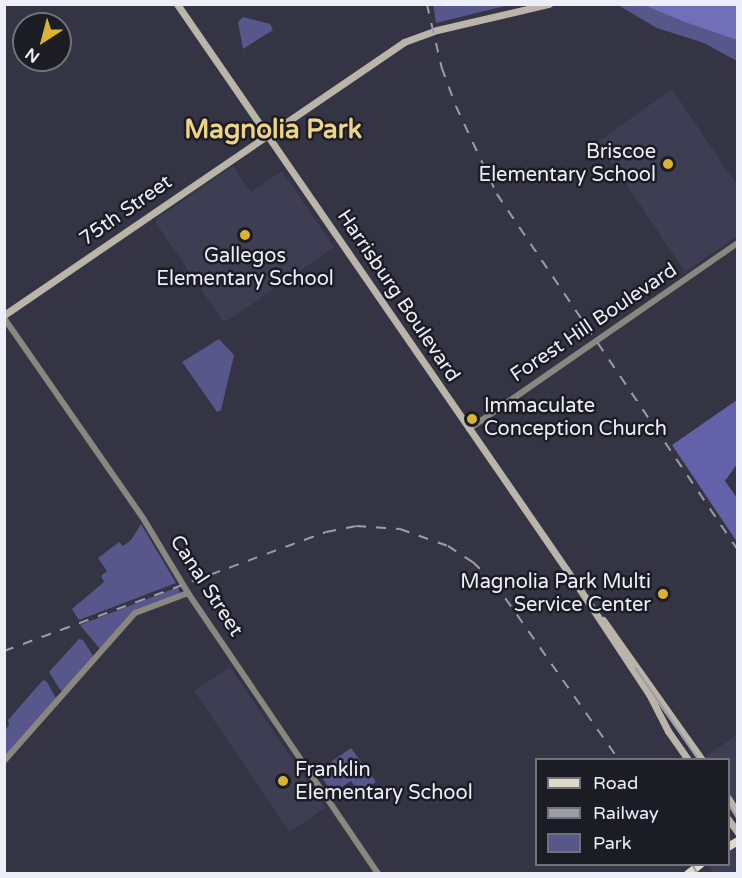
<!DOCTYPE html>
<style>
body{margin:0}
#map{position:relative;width:742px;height:878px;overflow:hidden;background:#343444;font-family:"Varela Round",sans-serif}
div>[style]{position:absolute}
.built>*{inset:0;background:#3d3e54;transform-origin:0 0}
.green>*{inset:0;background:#57578b}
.forest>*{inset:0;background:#6361a9}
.water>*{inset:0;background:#706fb7}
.tertiary>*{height:6px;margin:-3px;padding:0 3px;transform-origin:3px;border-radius:3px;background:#8a877f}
.secondary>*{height:7px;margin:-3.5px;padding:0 3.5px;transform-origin:3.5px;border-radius:3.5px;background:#bab5a8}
.primary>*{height:8px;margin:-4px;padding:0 4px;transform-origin:4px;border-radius:4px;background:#ded9c8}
.tram>*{height:1.5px;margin:-0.75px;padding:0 0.75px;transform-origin:0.75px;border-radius:0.75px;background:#9b9ca8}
.rail>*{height:1.5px;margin-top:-0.75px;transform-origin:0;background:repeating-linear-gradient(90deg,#9b9ca8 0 10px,transparent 0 20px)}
.dots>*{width:16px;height:16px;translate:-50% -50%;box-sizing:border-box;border:3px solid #1c1d24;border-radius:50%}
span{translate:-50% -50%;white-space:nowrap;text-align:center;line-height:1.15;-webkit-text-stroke:5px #1c1d24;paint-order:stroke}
.poi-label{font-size:20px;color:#edeef8}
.right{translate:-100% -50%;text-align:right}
.left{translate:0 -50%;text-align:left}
.street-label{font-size:20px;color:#edeef8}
.district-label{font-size:26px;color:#eed487;font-weight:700}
.frame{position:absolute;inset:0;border:6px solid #edeef8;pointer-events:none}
.legend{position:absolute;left:535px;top:758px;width:195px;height:108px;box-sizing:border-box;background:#1c1d24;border:2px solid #707179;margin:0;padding:8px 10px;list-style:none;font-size:18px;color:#edeef8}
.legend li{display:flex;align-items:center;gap:12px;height:30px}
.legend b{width:30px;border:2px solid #707179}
.north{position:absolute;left:12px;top:12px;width:60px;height:60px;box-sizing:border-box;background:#1c1d24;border:2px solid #707179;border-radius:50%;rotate:216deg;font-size:16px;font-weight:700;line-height:24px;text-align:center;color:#edeef8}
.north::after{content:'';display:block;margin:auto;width:21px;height:27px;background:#dab333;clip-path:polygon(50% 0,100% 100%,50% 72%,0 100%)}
</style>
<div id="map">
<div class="built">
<div style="clip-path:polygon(672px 89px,737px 185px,737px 236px,685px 272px,598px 142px)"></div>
<div style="clip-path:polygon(233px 166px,251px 192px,282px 171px,334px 247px,227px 321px,222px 320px,156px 223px,156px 219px)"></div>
<div style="left:230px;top:667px;width:170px;height:43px;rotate:56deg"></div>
<div style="clip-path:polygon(737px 735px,737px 809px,729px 795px,728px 760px,703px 758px)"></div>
<div style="clip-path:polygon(737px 846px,737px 873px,713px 873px,708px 866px,728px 864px,729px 852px)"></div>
</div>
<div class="green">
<div style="clip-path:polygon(433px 4px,509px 4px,509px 5px,436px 23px)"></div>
<div style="clip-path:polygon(618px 5px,737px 5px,737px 61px,704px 43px,657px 28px)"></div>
<div style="clip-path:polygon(243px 17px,270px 24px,273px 30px,243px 49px,238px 22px)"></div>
<div style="clip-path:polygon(219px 339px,234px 355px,221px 410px,217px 412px,182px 362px)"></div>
<div style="clip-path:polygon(141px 524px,176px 583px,79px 620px,72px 609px,104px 582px,101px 576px,107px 571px,98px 558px,119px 542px,123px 546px,131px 540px)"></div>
<div style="clip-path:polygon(178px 587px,180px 594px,140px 610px,100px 649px,80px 625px)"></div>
<div style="clip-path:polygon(79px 639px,83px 640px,93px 656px,65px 690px,61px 691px,49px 672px)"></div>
<div style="clip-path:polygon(43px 680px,47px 682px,57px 700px,5px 758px,5px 730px,9px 725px,8px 720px)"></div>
<div style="clip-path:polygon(351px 748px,376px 782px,359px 793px,351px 781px,332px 793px,318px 771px)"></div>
</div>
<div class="forest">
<div style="clip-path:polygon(737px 400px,737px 464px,725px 481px,737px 498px,737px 542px,672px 445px)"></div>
</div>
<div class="water">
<div style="clip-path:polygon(644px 5px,737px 5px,737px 40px,685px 22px)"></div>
</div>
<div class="tertiary">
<div style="left:4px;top:318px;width:244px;rotate:55.2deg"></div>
<div style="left:143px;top:518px;width:87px;rotate:59deg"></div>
<div style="left:188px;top:593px;width:339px;rotate:55.9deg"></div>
<div style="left:469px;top:429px;width:327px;rotate:-34.7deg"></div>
<div style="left:4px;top:761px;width:198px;rotate:-48.5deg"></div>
<div style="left:135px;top:613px;width:57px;rotate:-20.7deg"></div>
</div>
<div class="secondary">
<div style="left:177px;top:4px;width:705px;rotate:55.45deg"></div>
<div style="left:577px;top:585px;width:131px;rotate:56.6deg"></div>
<div style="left:649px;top:694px;width:42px;rotate:62.8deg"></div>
<div style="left:668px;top:731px;width:35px;rotate:55deg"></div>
<div style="left:4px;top:315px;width:484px;rotate:-34.3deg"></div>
<div style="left:404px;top:42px;width:35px;rotate:-20deg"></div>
<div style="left:437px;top:30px;width:115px;rotate:-13.1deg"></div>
<div style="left:603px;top:620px;width:171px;rotate:54.7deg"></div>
<div style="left:728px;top:798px;width:19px;rotate:58deg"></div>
<div style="left:728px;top:819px;width:17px;rotate:54deg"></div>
</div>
<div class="primary">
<div style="left:728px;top:847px;width:12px;rotate:-31deg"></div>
<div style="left:688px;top:874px;width:16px;rotate:-38deg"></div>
</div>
<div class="tram">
<div style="left:636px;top:668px;width:112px;rotate:55.6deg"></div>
<div style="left:728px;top:803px;width:19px;rotate:58deg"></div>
</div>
<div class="rail">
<div style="left:427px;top:4px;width:66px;rotate:76.8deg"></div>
<div style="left:442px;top:68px;width:40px;rotate:69.8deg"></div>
<div style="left:456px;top:106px;width:97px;rotate:65deg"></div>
<div style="left:497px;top:194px;width:430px;rotate:55.9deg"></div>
<div style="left:4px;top:651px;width:343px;rotate:-20.3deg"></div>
<div style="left:326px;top:532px;width:31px;rotate:-11deg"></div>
<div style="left:356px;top:526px;width:44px;rotate:3.9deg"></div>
<div style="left:400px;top:529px;width:51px;rotate:19.5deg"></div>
<div style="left:448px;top:546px;width:30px;rotate:33deg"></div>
<div style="left:473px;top:562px;width:29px;rotate:44deg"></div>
<div style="left:494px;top:582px;width:218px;rotate:54.9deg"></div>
<div style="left:692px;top:864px;width:12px;rotate:59deg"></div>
</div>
<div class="dots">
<div style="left:668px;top:164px;background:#dab333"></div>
<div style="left:245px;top:235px;background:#dab333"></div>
<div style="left:472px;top:419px;background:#dab333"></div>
<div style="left:663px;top:594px;background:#dab333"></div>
<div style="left:283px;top:781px;background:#dab333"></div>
</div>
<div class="poi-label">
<span class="right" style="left:656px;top:164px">Briscoe<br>Elementary School</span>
<span style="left:245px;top:268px">Gallegos<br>Elementary School</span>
<span class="left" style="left:484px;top:418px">Immaculate<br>Conception Church</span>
<span class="right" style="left:651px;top:594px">Magnolia Park Multi<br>Service Center</span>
<span class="left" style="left:295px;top:782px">Franklin<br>Elementary School</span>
</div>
<div class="street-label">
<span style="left:126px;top:211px;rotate:-35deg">75th Street</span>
<span style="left:398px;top:296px;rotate:56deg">Harrisburg Boulevard</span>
<span style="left:594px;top:323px;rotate:-34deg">Forest Hill Boulevard</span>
<span style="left:206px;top:586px;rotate:57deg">Canal Street</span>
</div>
<div class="district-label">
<span style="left:273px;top:130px">Magnolia Park</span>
</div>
<div class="frame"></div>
<ul class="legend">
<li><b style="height:8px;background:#ded9c8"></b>Road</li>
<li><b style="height:8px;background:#9b9ca8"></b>Railway</li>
<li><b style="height:16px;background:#57578b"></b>Park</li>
</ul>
<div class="north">N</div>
</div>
